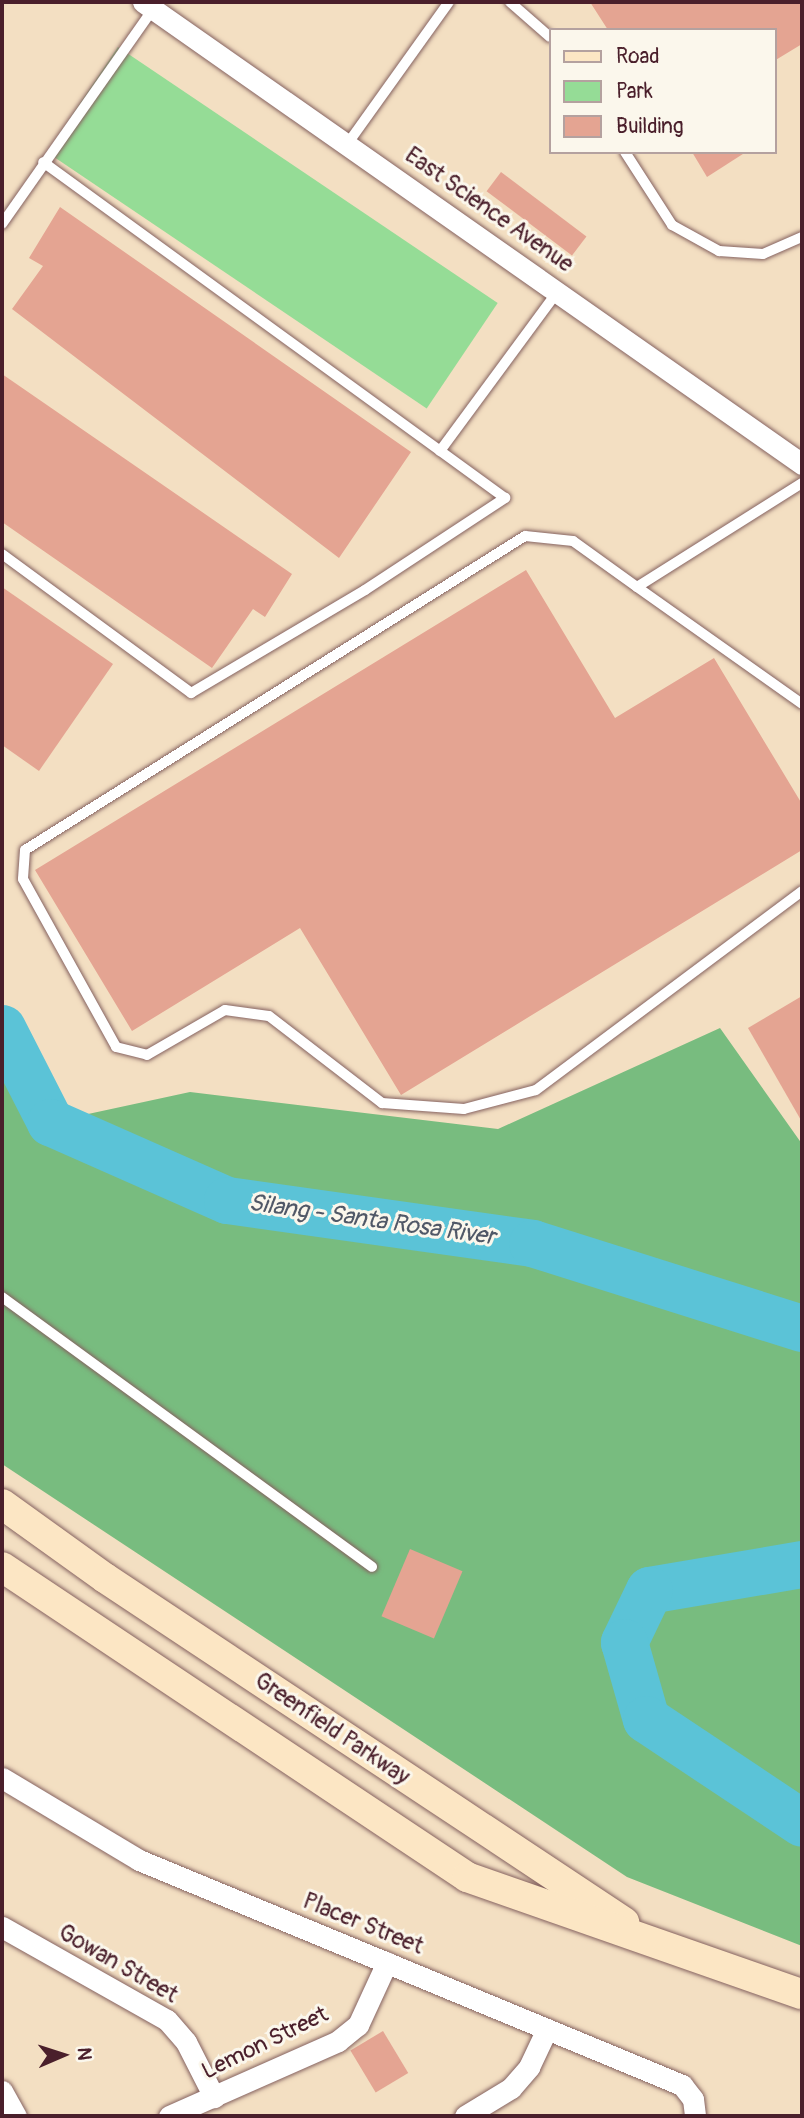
<!DOCTYPE html>
<style>
body{margin:0}
#map{position:relative;width:804px;height:2118px;overflow:hidden;background:#f3dfc2;font-family:Pangolin,sans-serif}
div>[style]{position:absolute}
.green>*{inset:0;background:#95dc96;transform-origin:0 0}
.forest>*{inset:0;background:#78bc7f}
.river>*{height:47px;margin:-23.5px;padding:0 23.5px;transform-origin:23.5px;border-radius:23.5px;background:#5bc3d7}
.building>*{inset:0;background:#e4a492;transform-origin:0 0}
.roads{filter:drop-shadow(0 0 2px #856260) drop-shadow(0 0 2px #856260)}
.service>*{height:10px;margin:-5px;padding:0 5px;transform-origin:5px;border-radius:5px;background:#fff}
.minor>*{height:21px;margin:-10.5px;padding:0 10.5px;transform-origin:10.5px;border-radius:10.5px;background:#fff}
.secondary>*{height:30px;margin:-15px;padding:0 15px;transform-origin:15px;border-radius:15px;background:#fce6c4}
span{translate:-50% -50%;white-space:nowrap;text-align:center;line-height:1.15;-webkit-text-stroke:6px #fbf7ec;paint-order:stroke}
.street-label{font-size:23px;color:#4a1f2b}
.water-label{font-size:24px;color:#505867;font-style:italic}
.frame{position:absolute;inset:0;border:4px solid #4a1f2b;pointer-events:none}
.legend{position:absolute;left:549px;top:28px;width:228px;height:126px;box-sizing:border-box;background:#fbf7ec;border:2px solid #b4a19f;margin:0;padding:9px 12px;list-style:none;font-size:21px;color:#4a1f2b}
.legend li{display:flex;align-items:center;gap:14px;height:35px}
.legend b{width:35px;border:2px solid #b4a19f}
.north{position:absolute;left:28px;top:2020px;width:70px;height:70px;-webkit-text-stroke:5px #fbf7ec;paint-order:stroke;rotate:87deg;font-size:19px;font-weight:700;line-height:28px;text-align:center;color:#4a1f2b}
.north::after{content:'';display:block;margin:auto;width:24px;height:32px;background:#4a1f2b;clip-path:polygon(50% 0,100% 100%,50% 72%,0 100%)}
</style>
<div id="map">
<div class="green">
<div style="left:118px;top:47px;width:458px;height:127px;rotate:34deg"></div>
</div>
<div class="forest">
<div style="clip-path:polygon(2px 1028px,51px 1122px,190px 1092px,498px 1129px,720px 1028px,802px 1144px,802px 1946px,627px 1877px,2px 1464px)"></div>
</div>
<div class="river">
<div style="left:2px;top:1028px;width:106px;rotate:62.9deg"></div>
<div style="left:50px;top:1122px;width:193px;rotate:23.8deg"></div>
<div style="left:227px;top:1200px;width:308px;rotate:8deg"></div>
<div style="left:532px;top:1243px;width:283px;rotate:17.5deg"></div>
<div style="left:802px;top:1564px;width:155px;rotate:170.4deg"></div>
<div style="left:649px;top:1590px;width:58px;rotate:115.7deg"></div>
<div style="left:624px;top:1642px;width:80px;rotate:74.1deg"></div>
<div style="left:646px;top:1719px;width:187px;rotate:33.7deg"></div>
</div>
<div class="building">
<div style="clip-path:polygon(590px 2px,802px 2px,802px 44px,774px 61px,774px 30px,608px 30px)"></div>
<div style="clip-path:polygon(692px 152px,746px 152px,707px 177px)"></div>
<div style="left:501px;top:172px;width:107px;height:24px;rotate:37deg"></div>
<div style="clip-path:polygon(60px 207px,411px 452px,339px 558px,12px 309px,43px 266px,29px 258px)"></div>
<div style="clip-path:polygon(2px 374px,292px 574px,265px 617px,253px 609px,212px 668px,2px 522px)"></div>
<div style="clip-path:polygon(526px 570px,615px 718px,714px 658px,802px 804px,802px 850px,401px 1095px,300px 928px,132px 1031px,35px 870px)"></div>
<div style="clip-path:polygon(2px 587px,113px 664px,39px 771px,2px 745px)"></div>
<div style="clip-path:polygon(802px 996px,802px 1122px,748px 1028px)"></div>
<div style="left:410px;top:1549px;width:57px;height:73px;rotate:23deg"></div>
<div style="left:383px;top:2031px;width:49px;height:38px;rotate:59deg"></div>
</div>
<div class="roads">
<div class="service">
<div style="left:510px;top:2px;width:53px;rotate:41.2deg"></div>
<div style="left:348px;top:143px;width:173px;rotate:-54.4deg"></div>
<div style="left:625px;top:152px;width:87px;rotate:57.2deg"></div>
<div style="left:672px;top:225px;width:54px;rotate:29deg"></div>
<div style="left:719px;top:251px;width:44px;rotate:3.9deg"></div>
<div style="left:763px;top:254px;width:43px;rotate:-23.6deg"></div>
<div style="left:2px;top:224px;width:263px;rotate:-54.9deg"></div>
<div style="left:440px;top:451px;width:199px;rotate:-53.6deg"></div>
<div style="left:802px;top:483px;width:195px;rotate:147.8deg"></div>
<div style="left:637px;top:587px;width:202px;rotate:35.3deg"></div>
<div style="left:2px;top:554px;width:235px;rotate:36.3deg"></div>
<div style="left:191px;top:693px;width:202px;rotate:-30.6deg"></div>
<div style="left:365px;top:590px;width:168px;rotate:-33.3deg"></div>
<div style="left:505px;top:498px;width:571px;rotate:-143.97deg"></div>
<div style="left:637px;top:587px;width:79px;rotate:-144.3deg"></div>
<div style="left:573px;top:541px;width:48px;rotate:-174.1deg"></div>
<div style="left:525px;top:536px;width:590px;rotate:147.87deg"></div>
<div style="left:25px;top:850px;width:29px;rotate:94deg"></div>
<div style="left:23px;top:879px;width:192px;rotate:61deg"></div>
<div style="left:116px;top:1047px;width:32px;rotate:14deg"></div>
<div style="left:147px;top:1055px;width:90px;rotate:-30deg"></div>
<div style="left:225px;top:1010px;width:44px;rotate:7.8deg"></div>
<div style="left:269px;top:1016px;width:143px;rotate:37.6deg"></div>
<div style="left:382px;top:1103px;width:82px;rotate:4.2deg"></div>
<div style="left:464px;top:1109px;width:74px;rotate:-14.8deg"></div>
<div style="left:536px;top:1090px;width:332px;rotate:-36.8deg"></div>
<div style="left:2px;top:1297px;width:458px;rotate:36.1deg"></div>
</div>
<div class="minor">
<div style="left:143px;top:2px;width:805px;rotate:35.03deg"></div>
<div style="left:2px;top:1778px;width:160px;rotate:30.9deg"></div>
<div style="left:139px;top:1860px;width:588px;rotate:22.51deg"></div>
<div style="left:682px;top:2085px;width:18px;rotate:52deg"></div>
<div style="left:693px;top:2099px;width:17px;rotate:83deg"></div>
<div style="left:2px;top:1927px;width:189px;rotate:29.4deg"></div>
<div style="left:167px;top:2020px;width:29px;rotate:49deg"></div>
<div style="left:186px;top:2042px;width:62px;rotate:63deg"></div>
<div style="left:2px;top:2091px;width:29px;rotate:61deg"></div>
<div style="left:169px;top:2116px;width:185px;rotate:-23.9deg"></div>
<div style="left:338px;top:2041px;width:26px;rotate:-39deg"></div>
<div style="left:358px;top:2025px;width:69px;rotate:-65.3deg"></div>
<div style="left:465px;top:2116px;width:54px;rotate:-31.3deg"></div>
<div style="left:511px;top:2088px;width:28px;rotate:-49deg"></div>
<div style="left:529px;top:2067px;width:42px;rotate:-64.7deg"></div>
</div>
<div class="secondary">
<div style="left:2px;top:1504px;width:127px;rotate:35.7deg"></div>
<div style="left:105px;top:1578px;width:623px;rotate:33.54deg"></div>
<div style="left:2px;top:1567px;width:559px;rotate:33.69deg"></div>
<div style="left:467px;top:1877px;width:355px;rotate:19.3deg"></div>
</div>
</div>
<div class="street-label">
<span style="left:489px;top:210px;rotate:35deg">East Science Avenue</span>
<span style="left:332px;top:1729px;rotate:34deg">Greenfield Parkway</span>
<span style="left:363px;top:1924px;rotate:22deg">Placer Street</span>
<span style="left:118px;top:1964px;rotate:30deg">Gowan Street</span>
<span style="left:265px;top:2043px;rotate:-26deg">Lemon Street</span>
</div>
<div class="water-label">
<span style="left:372px;top:1220px;rotate:8deg">Silang - Santa Rosa River</span>
</div>
<div class="frame"></div>
<ul class="legend">
<li><b style="height:9px;background:#fce6c4"></b>Road</li>
<li><b style="height:19px;background:#95dc96"></b>Park</li>
<li><b style="height:19px;background:#e4a492"></b>Building</li>
</ul>
<div class="north">N</div>
</div>
